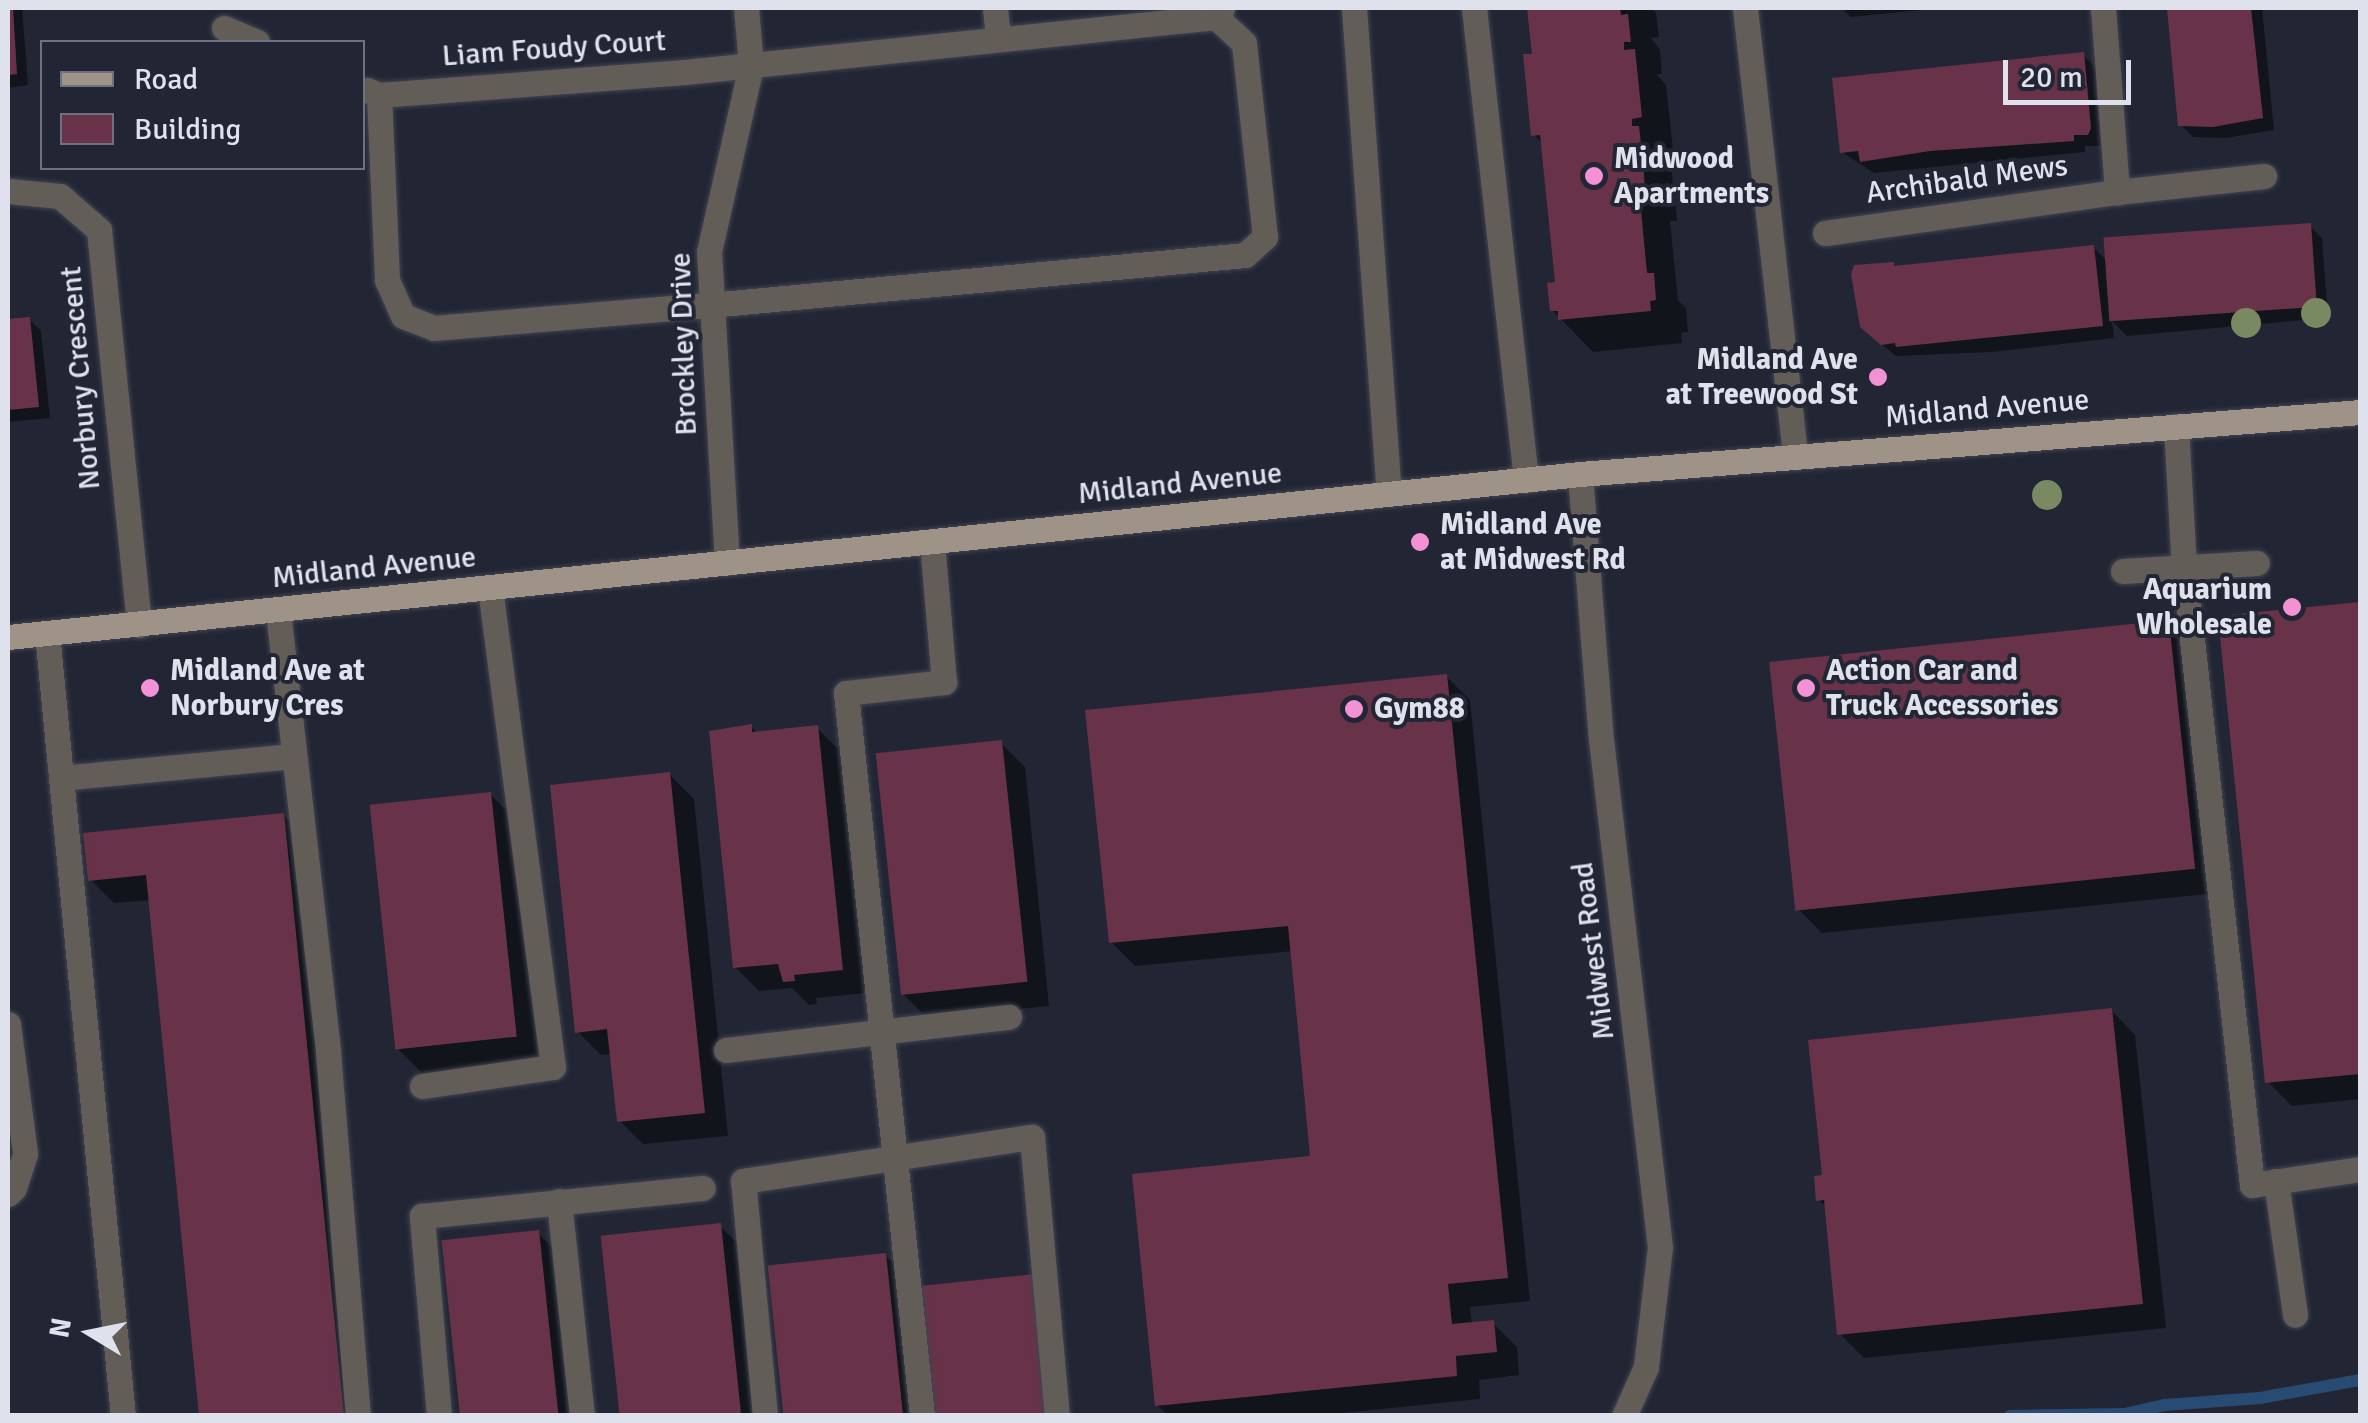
<!DOCTYPE html>
<style>
body{margin:0}
#map{position:relative;width:2368px;height:1423px;overflow:hidden;background:#222634;font-family:Signika,sans-serif}
div>[style]{position:absolute}
.shadow>*{inset:0;background:#0007}
.stream>*{height:12px;margin:-6px;padding:0 6px;transform-origin:6px;border-radius:6px;background:#274b73}
.building>*{inset:0;background:#683349;transform-origin:0 0}
.roads{filter:drop-shadow(0 0 2px #404451) drop-shadow(0 0 2px #404451)}
.minor>*{height:25px;margin:-12.5px;padding:0 12.5px;transform-origin:12.5px;border-radius:12.5px;background:#635d57}
.major>*{height:25px;margin:-12.5px;padding:0 12.5px;transform-origin:12.5px;border-radius:12.5px;background:#9e9386}
.trees>*{width:30px;height:30px;margin:-15px;border-radius:50%;background:#798962}
.dots>*{width:28px;height:28px;translate:-50% -50%;box-sizing:border-box;border:5px solid #222634;border-radius:50%}
span{translate:-50% -50%;white-space:nowrap;text-align:center;line-height:1.15;-webkit-text-stroke:8px #222634;paint-order:stroke}
.street-label{font-size:30px;color:#dfe2ec}
.poi-label{font-size:30px;color:#dfe2ec;font-weight:700}
.left{translate:0 -50%;text-align:left}
.right{translate:-100% -50%;text-align:right}
.frame{position:absolute;inset:0;border:10px solid #dfe2ec;pointer-events:none}
.legend{position:absolute;left:40px;top:40px;width:325px;height:130px;box-sizing:border-box;background:#222634;border:2px solid #6e717e;margin:0;padding:12px 18px;list-style:none;font-size:30px;color:#dfe2ec}
.legend li{display:flex;align-items:center;gap:20px;height:50px}
.legend b{width:50px;border:2px solid #6e717e}
.north{position:absolute;left:40px;top:1283px;width:100px;height:100px;-webkit-text-stroke:8px #222634;paint-order:stroke;rotate:280deg;font-size:28px;font-weight:700;line-height:40px;text-align:center;color:#dfe2ec}
.north::after{content:'';display:block;margin:auto;width:35px;height:45px;background:#dfe2ec;clip-path:polygon(50% 0,100% 100%,50% 72%,0 100%)}
.scale{position:absolute;left:2003px;top:60px;width:128px;height:45px;box-sizing:border-box;border:5px solid #dfe2ec;border-top:0;padding-left:12px;font-size:30px;line-height:35px;white-space:nowrap;color:#dfe2ec;-webkit-text-stroke:8px #222634;paint-order:stroke}
</style>
<div id="map">
<div class="shadow">
<div style="clip-path:polygon(8px 8px,22px 8px,28px 85px,8px 88px)"></div>
<div style="clip-path:polygon(1530px 8px,1651px 8px,1656px 13px,1659px 37px,1651px 38px,1660px 50px,1662px 74px,1656px 74px,1666px 85px,1673px 149px,1661px 151px,1671px 161px,1673px 185px,1666px 186px,1675px 197px,1677px 221px,1670px 221px,1678px 300px,1686px 308px,1688px 332px,1681px 333px,1682px 343px,1593px 352px,1552px 310px,1557px 285px,1543px 144px,1533px 134px,1535px 56px)"></div>
<div style="clip-path:polygon(1841px 8px,1943px 8px,1851px 17px)"></div>
<div style="clip-path:polygon(2169px 8px,2262px 8px,2274px 130px,2226px 138px,2193px 137px,2181px 125px)"></div>
<div style="clip-path:polygon(2083px 55px,2095px 67px,2100px 146px,2085px 146px,2085px 152px,1874px 173px,1842px 152px)"></div>
<div style="clip-path:polygon(2310px 226px,2322px 238px,2328px 318px,2127px 336px,2112px 321px,2114px 338px,1992px 352px,1896px 356px,1875px 339px,1893px 264px,1897px 268px,2093px 247px,2108px 262px)"></div>
<div style="clip-path:polygon(29px 319px,41px 331px,50px 418px,8px 422px,8px 321px)"></div>
<div style="clip-path:polygon(2360px 604px,2360px 1099px,2292px 1106px,2268px 1082px,2221px 618px)"></div>
<div style="clip-path:polygon(2168px 623px,2192px 647px,2217px 893px,1822px 933px,1798px 909px)"></div>
<div style="clip-path:polygon(1446px 676px,1470px 700px,1530px 1301px,1470px 1307px,1472px 1325px,1493px 1323px,1517px 1347px,1519px 1375px,1479px 1380px,1480px 1399px,1313px 1416px,1168px 1416px,1157px 1405px,1313px 1158px,1293px 951px,1135px 966px,1111px 942px)"></div>
<div style="clip-path:polygon(751px 726px,758px 734px,817px 728px,841px 752px,866px 993px,816px 998px,817px 1004px,809px 1005px,792px 988px,759px 991px,735px 967px)"></div>
<div style="clip-path:polygon(1001px 743px,1025px 767px,1049px 1006px,927px 1018px,903px 994px)"></div>
<div style="clip-path:polygon(670px 775px,694px 799px,728px 1136px,643px 1144px,619px 1120px,612px 1054px,601px 1055px,577px 1031px)"></div>
<div style="clip-path:polygon(490px 794px,514px 818px,539px 1061px,422px 1073px,398px 1049px)"></div>
<div style="clip-path:polygon(283px 815px,307px 839px,364px 1416px,202px 1416px,151px 900px,114px 903px,90px 879px)"></div>
<div style="clip-path:polygon(2112px 1011px,2135px 1035px,2166px 1328px,1864px 1358px,1840px 1334px,1827px 1208px,1819px 1200px,1824px 1177px)"></div>
<div style="clip-path:polygon(720px 1226px,744px 1250px,761px 1416px,622px 1416px)"></div>
<div style="clip-path:polygon(538px 1233px,562px 1257px,578px 1416px,463px 1416px)"></div>
<div style="clip-path:polygon(885px 1255px,909px 1279px,923px 1416px,785px 1416px)"></div>
</div>
<div class="stream">
<div style="left:2010px;top:1416px;width:114px;rotate:-1deg"></div>
<div style="left:2124px;top:1414px;width:42px;rotate:-12.4deg"></div>
<div style="left:2165px;top:1405px;width:95px;rotate:-4.2deg"></div>
<div style="left:2260px;top:1398px;width:102px;rotate:-10.2deg"></div>
</div>
<div class="building">
<div style="clip-path:polygon(8px 8px,13px 8px,17px 74px,8px 75px)"></div>
<div style="clip-path:polygon(1527px 8px,1620px 8px,1621px 15px,1628px 14px,1631px 42px,1624px 42px,1624px 50px,1635px 49px,1642px 117px,1632px 119px,1632px 126px,1639px 126px,1642px 153px,1635px 153px,1636px 162px,1643px 162px,1645px 189px,1639px 189px,1647px 273px,1654px 273px,1656px 300px,1650px 301px,1651px 311px,1558px 320px,1558px 311px,1550px 311px,1547px 283px,1555px 282px,1540px 135px,1531px 136px,1523px 54px,1532px 54px)"></div>
<div style="clip-path:polygon(2167px 8px,2251px 8px,2263px 118px,2213px 127px,2178px 126px)"></div>
<div style="clip-path:polygon(2084px 52px,2091px 128px,2088px 135px,2074px 135px,2074px 141px,1930px 151px,1860px 162px,1858px 151px,1840px 153px,1832px 78px)"></div>
<div style="left:2311px;top:223px;width:84px;height:208px;rotate:86deg"></div>
<div style="clip-path:polygon(2094px 245px,2103px 326px,1896px 347px,1895px 343px,1881px 345px,1860px 327px,1851px 274px,1854px 265px,1894px 262px,1894px 266px)"></div>
<div style="clip-path:polygon(30px 317px,39px 407px,8px 410px,8px 319px)"></div>
<div style="clip-path:polygon(2360px 602px,2360px 1074px,2265px 1083px,2218px 616px)"></div>
<div style="left:2169px;top:620px;width:250px;height:402px;rotate:84deg"></div>
<div style="clip-path:polygon(1447px 674px,1508px 1278px,1448px 1284px,1452px 1324px,1494px 1320px,1497px 1352px,1456px 1356px,1457px 1376px,1155px 1406px,1132px 1174px,1310px 1156px,1297px 1019px,1288px 926px,1109px 943px,1085px 710px)"></div>
<div style="clip-path:polygon(752px 724px,752px 732px,818px 725px,843px 970px,794px 975px,795px 981px,783px 982px,778px 964px,733px 968px,709px 731px)"></div>
<div style="left:1002px;top:740px;width:243px;height:127px;rotate:84deg"></div>
<div style="clip-path:polygon(670px 772px,705px 1113px,617px 1122px,607px 1029px,575px 1033px,550px 785px)"></div>
<div style="left:491px;top:792px;width:246px;height:122px;rotate:84deg"></div>
<div style="clip-path:polygon(284px 813px,344px 1416px,199px 1416px,146px 875px,88px 881px,83px 833px)"></div>
<div style="clip-path:polygon(2112px 1008px,2143px 1304px,1837px 1335px,1824px 1200px,1816px 1201px,1814px 1176px,1822px 1175px,1808px 1040px)"></div>
<div style="left:721px;top:1223px;width:194px;height:121px;rotate:84deg"></div>
<div style="left:539px;top:1230px;width:187px;height:98px;rotate:84deg"></div>
<div style="left:886px;top:1253px;width:164px;height:119px;rotate:84deg"></div>
<div style="left:1034px;top:1274px;width:143px;height:117px;rotate:84deg"></div>
</div>
<div class="roads">
<div class="minor">
<div style="left:995px;top:8px;width:28px;rotate:84deg"></div>
<div style="left:1354px;top:8px;width:487px;rotate:85.9deg"></div>
<div style="left:1474px;top:8px;width:475px;rotate:83.7deg"></div>
<div style="left:1745px;top:8px;width:452px;rotate:83.6deg"></div>
<div style="left:2103px;top:8px;width:185px;rotate:85.6deg"></div>
<div style="left:224px;top:28px;width:36px;rotate:23deg"></div>
<div style="left:367px;top:90px;width:13px;rotate:23deg"></div>
<div style="left:379px;top:95px;width:307px;rotate:-4.3deg"></div>
<div style="left:685px;top:72px;width:534px;rotate:-5.91deg"></div>
<div style="left:1216px;top:17px;width:11px;rotate:-56deg"></div>
<div style="left:379px;top:95px;width:185px;rotate:87.5deg"></div>
<div style="left:387px;top:280px;width:39px;rotate:66deg"></div>
<div style="left:403px;top:316px;width:33px;rotate:21deg"></div>
<div style="left:434px;top:328px;width:277px;rotate:-4.8deg"></div>
<div style="left:710px;top:305px;width:537px;rotate:-5.34deg"></div>
<div style="left:1245px;top:255px;width:27px;rotate:-42deg"></div>
<div style="left:1265px;top:237px;width:195px;rotate:-96.2deg"></div>
<div style="left:1244px;top:43px;width:38px;rotate:-137deg"></div>
<div style="left:8px;top:191px;width:52px;rotate:5.5deg"></div>
<div style="left:60px;top:196px;width:52px;rotate:41.1deg"></div>
<div style="left:99px;top:230px;width:397px;rotate:84.2deg"></div>
<div style="left:1825px;top:233px;width:295px;rotate:-8deg"></div>
<div style="left:2117px;top:192px;width:148px;rotate:-6.2deg"></div>
<div style="left:2176px;top:426px;width:141px;rotate:86.8deg"></div>
<div style="left:2184px;top:567px;width:622px;rotate:83.72deg"></div>
<div style="left:2252px;top:1185px;width:109px;rotate:-8.4deg"></div>
<div style="left:1580px;top:474px;width:266px;rotate:85.5deg"></div>
<div style="left:1601px;top:739px;width:511px;rotate:83.38deg"></div>
<div style="left:1660px;top:1247px;width:121px;rotate:96.7deg"></div>
<div style="left:1646px;top:1367px;width:54px;rotate:114.2deg"></div>
<div style="left:727px;top:563px;width:312px;rotate:-93.3deg"></div>
<div style="left:709px;top:252px;width:192px;rotate:-77.3deg"></div>
<div style="left:751px;top:65px;width:57px;rotate:-95deg"></div>
<div style="left:2123px;top:571px;width:134px;rotate:-3.4deg"></div>
<div style="left:278px;top:611px;width:444px;rotate:83.5deg"></div>
<div style="left:328px;top:1052px;width:365px;rotate:85.3deg"></div>
<div style="left:47px;top:633px;width:787px;rotate:84.46deg"></div>
<div style="left:61px;top:778px;width:234px;rotate:-5.4deg"></div>
<div style="left:8px;top:1024px;width:131px;rotate:82.5deg"></div>
<div style="left:25px;top:1154px;width:36px;rotate:108deg"></div>
<div style="left:14px;top:1188px;width:8px;rotate:135deg"></div>
<div style="left:726px;top:1050px;width:285px;rotate:-6.7deg"></div>
<div style="left:422px;top:1086px;width:132px;rotate:-8.3deg"></div>
<div style="left:553px;top:1067px;width:483px;rotate:-97.5deg"></div>
<div style="left:2276px;top:1181px;width:135px;rotate:81.9deg"></div>
<div style="left:559px;top:1201px;width:216px;rotate:83.9deg"></div>
<div style="left:439px;top:1416px;width:201px;rotate:-94.9deg"></div>
<div style="left:422px;top:1216px;width:282px;rotate:-5.7deg"></div>
<div style="left:765px;top:1416px;width:236px;rotate:-95.3deg"></div>
<div style="left:743px;top:1181px;width:292px;rotate:-8.7deg"></div>
<div style="left:1032px;top:1137px;width:280px;rotate:84.9deg"></div>
<div style="left:922px;top:1416px;width:727px;rotate:-96deg"></div>
<div style="left:846px;top:693px;width:99px;rotate:-6.4deg"></div>
<div style="left:944px;top:682px;width:141px;rotate:-94.9deg"></div>
</div>
<div class="major">
<div style="left:8px;top:637px;width:1580px;rotate:-5.92deg"></div>
<div style="left:1580px;top:474px;width:782px;rotate:-4.54deg"></div>
</div>
</div>
<div class="trees">
<div style="left:2316px;top:313px"></div>
<div style="left:2246px;top:323px"></div>
<div style="left:2047px;top:495px"></div>
</div>
<div class="dots">
<div style="left:1594px;top:176px;background:#f391d5"></div>
<div style="left:1878px;top:377px;background:#f391d5"></div>
<div style="left:1420px;top:542px;background:#f391d5"></div>
<div style="left:2292px;top:607px;background:#f391d5"></div>
<div style="left:150px;top:688px;background:#f391d5"></div>
<div style="left:1806px;top:688px;background:#f391d5"></div>
<div style="left:1354px;top:709px;background:#f391d5"></div>
</div>
<div class="street-label">
<span style="left:554px;top:49px;rotate:-4deg">Liam Foudy Court</span>
<span style="left:1967px;top:180px;rotate:-8deg">Archibald Mews</span>
<span style="left:684px;top:344px;rotate:-92deg">Brockley Drive</span>
<span style="left:81px;top:378px;rotate:-95deg">Norbury Crescent</span>
<span style="left:1987px;top:409px;rotate:-5deg">Midland Avenue</span>
<span style="left:1180px;top:484px;rotate:-6deg">Midland Avenue</span>
<span style="left:374px;top:568px;rotate:-6deg">Midland Avenue</span>
<span style="left:1594px;top:951px;rotate:-97deg">Midwest Road</span>
</div>
<div class="poi-label">
<span class="left" style="left:1614px;top:176px">Midwood<br>Apartments</span>
<span class="right" style="left:1858px;top:377px">Midland Ave<br>at Treewood St</span>
<span class="left" style="left:1440px;top:542px">Midland Ave<br>at Midwest Rd</span>
<span class="right" style="left:2272px;top:607px">Aquarium<br>Wholesale</span>
<span class="left" style="left:170px;top:688px">Midland Ave at<br>Norbury Cres</span>
<span class="left" style="left:1826px;top:688px">Action Car and<br>Truck Accessories</span>
<span class="left" style="left:1374px;top:709px">Gym88</span>
</div>
<div class="frame"></div>
<ul class="legend">
<li><b style="height:12px;background:#9e9386"></b>Road</li>
<li><b style="height:28px;background:#683349"></b>Building</li>
</ul>
<div class="north">N</div>
<div class="scale">20 m</div>
</div>
